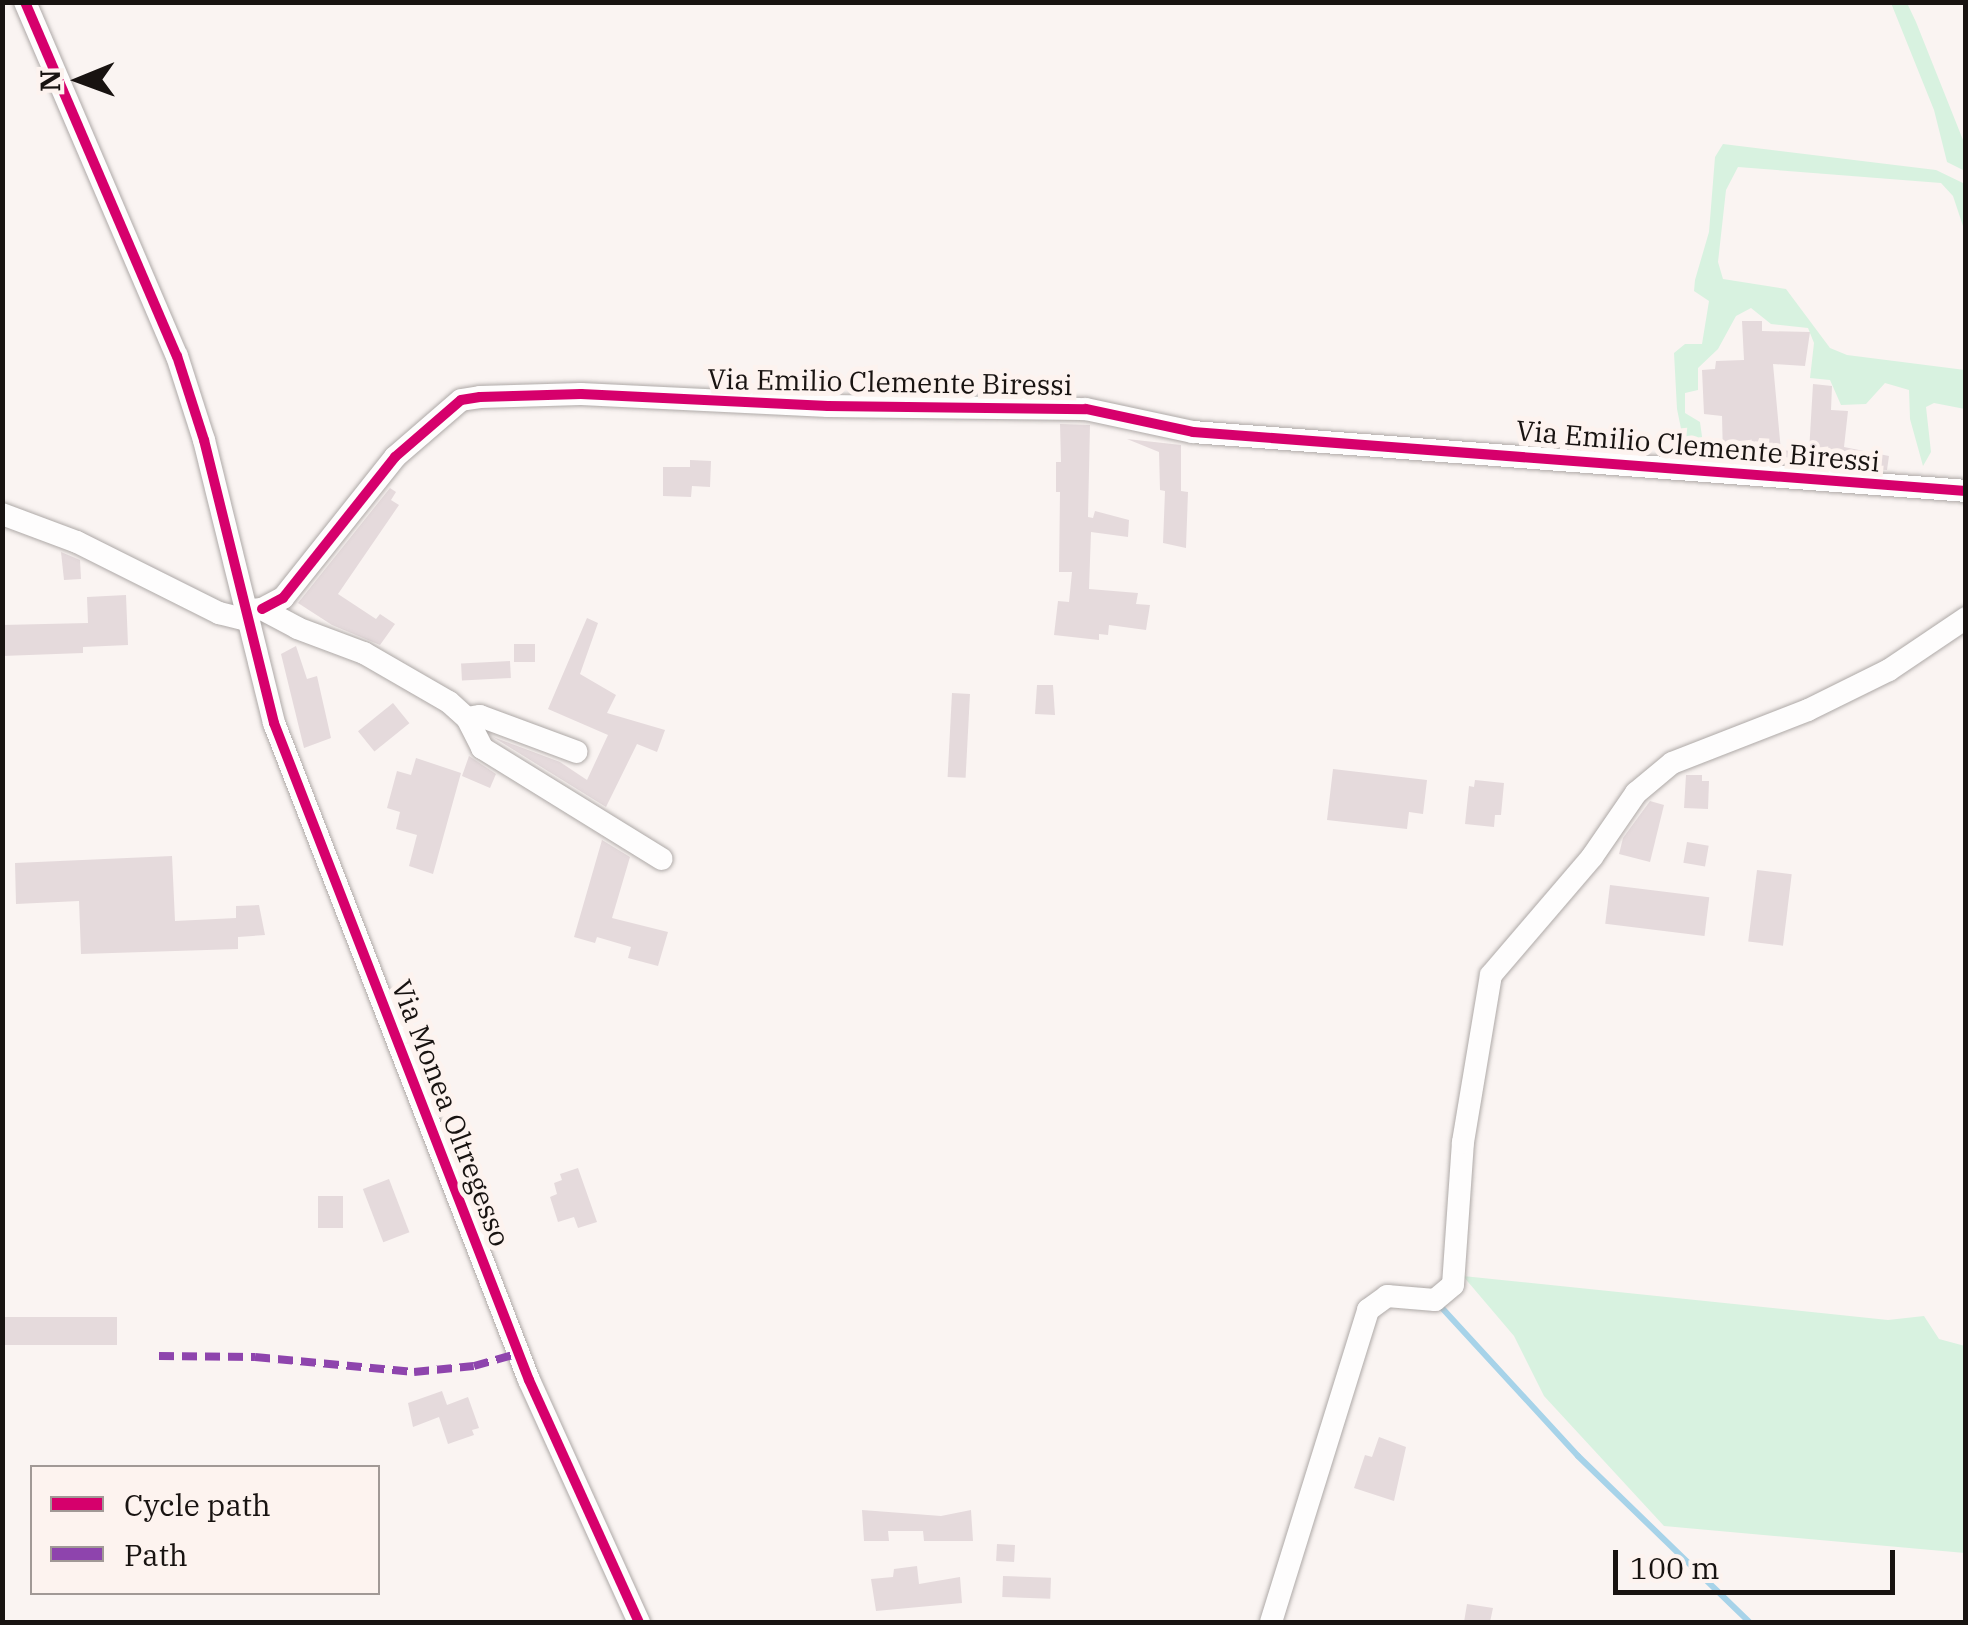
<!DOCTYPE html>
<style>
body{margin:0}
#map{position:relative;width:1968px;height:1625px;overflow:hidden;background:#faf4f2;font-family:"IBM Plex Serif",serif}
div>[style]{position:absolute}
.green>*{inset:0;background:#d8f2e0}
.stream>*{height:6px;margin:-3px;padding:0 3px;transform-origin:3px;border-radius:3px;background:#a7d3e9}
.building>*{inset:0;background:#e5dadc;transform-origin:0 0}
.roads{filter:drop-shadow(0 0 2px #aea9a7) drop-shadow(0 0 2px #aea9a7)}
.minor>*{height:22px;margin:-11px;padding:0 11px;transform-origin:11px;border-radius:11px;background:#fefdfd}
.quiet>*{height:8px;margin-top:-4px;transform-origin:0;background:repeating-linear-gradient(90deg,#8e44ad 0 15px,transparent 0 23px)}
.cycleway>*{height:10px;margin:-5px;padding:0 5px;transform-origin:5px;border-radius:5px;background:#d6006c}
span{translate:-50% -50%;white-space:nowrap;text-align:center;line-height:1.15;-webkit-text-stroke:10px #fdf3ef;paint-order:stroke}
.street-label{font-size:28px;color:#181311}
.frame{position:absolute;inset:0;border:5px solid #181311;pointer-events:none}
.legend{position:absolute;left:30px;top:1465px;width:350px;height:130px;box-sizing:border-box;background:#fdf3ef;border:2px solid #a19996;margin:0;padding:12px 18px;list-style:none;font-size:30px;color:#181311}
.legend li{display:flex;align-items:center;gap:20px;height:50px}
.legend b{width:50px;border:2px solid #a19996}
.north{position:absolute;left:30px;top:30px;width:100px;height:100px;-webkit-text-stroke:8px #fdf3ef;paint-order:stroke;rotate:269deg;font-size:28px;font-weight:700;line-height:40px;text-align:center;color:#181311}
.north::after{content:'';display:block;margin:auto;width:35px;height:45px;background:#181311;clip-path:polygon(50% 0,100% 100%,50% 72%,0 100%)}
.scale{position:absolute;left:1613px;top:1550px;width:282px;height:45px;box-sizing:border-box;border:5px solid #181311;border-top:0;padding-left:12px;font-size:30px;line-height:35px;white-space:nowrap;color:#181311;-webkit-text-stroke:8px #fdf3ef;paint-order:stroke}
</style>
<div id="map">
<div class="green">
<div style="clip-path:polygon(1891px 3px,1907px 3px,1916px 22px,1965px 145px,1965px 171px,1947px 162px,1934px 110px)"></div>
<div style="clip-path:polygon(1723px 144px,1936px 170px,1965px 184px,1965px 232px,1953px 196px,1941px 183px,1738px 167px,1726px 190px,1718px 262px,1723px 279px,1786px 289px,1830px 348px,1847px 355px,1965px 370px,1965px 409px,1934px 403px,1926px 407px,1931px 452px,1923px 466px,1910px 419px,1909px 390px,1885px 383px,1866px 404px,1841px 405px,1830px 380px,1810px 378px,1814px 343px,1808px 328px,1771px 324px,1751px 308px,1736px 316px,1718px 349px,1698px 368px,1698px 390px,1685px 393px,1685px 413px,1700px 422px,1704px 451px,1699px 460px,1688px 463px,1677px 409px,1674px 353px,1685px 344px,1702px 344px,1709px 301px,1694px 291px,1695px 280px,1709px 232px,1715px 157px)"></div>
<div style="clip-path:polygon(1463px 1276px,1888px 1320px,1924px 1316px,1939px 1339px,1965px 1346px,1965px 1553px,1664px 1526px,1544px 1396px,1514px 1336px)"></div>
</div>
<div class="stream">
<div style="left:1442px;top:1308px;width:201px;rotate:47.4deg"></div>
<div style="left:1578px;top:1456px;width:238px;rotate:44.1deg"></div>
</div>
<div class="building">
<div style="clip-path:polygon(1742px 321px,1762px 321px,1762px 331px,1810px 332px,1805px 366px,1773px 364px,1782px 462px,1723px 457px,1722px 416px,1704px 414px,1702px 370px,1715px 369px,1716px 361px,1744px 360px)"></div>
<div style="clip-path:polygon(1813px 384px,1832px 386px,1831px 410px,1848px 411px,1844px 447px,1889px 456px,1887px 470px,1783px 462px,1782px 450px,1809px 452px)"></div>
<div style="clip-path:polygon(1060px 424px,1090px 425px,1088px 517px,1093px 518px,1095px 511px,1129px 520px,1128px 537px,1091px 532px,1089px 589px,1138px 593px,1136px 604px,1150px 605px,1146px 630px,1109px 625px,1108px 635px,1099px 634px,1099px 640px,1054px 635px,1058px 601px,1069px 602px,1072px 572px,1059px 572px,1060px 492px,1056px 492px,1056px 462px,1061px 462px)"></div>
<div style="clip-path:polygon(1127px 439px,1181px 445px,1181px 491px,1188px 492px,1186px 548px,1163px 543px,1165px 491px,1160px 490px,1159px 452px)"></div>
<div style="clip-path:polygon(690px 460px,711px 461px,710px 487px,692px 486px,691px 497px,663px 496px,663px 467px,690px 467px)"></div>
<div style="clip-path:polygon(390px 488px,396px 492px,391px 500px,399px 505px,338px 594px,376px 619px,380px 614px,395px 624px,380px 645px,332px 625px,298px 603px)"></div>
<div style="clip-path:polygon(61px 552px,80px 560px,81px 579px,64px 580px)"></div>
<div style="clip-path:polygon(126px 595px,128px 645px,83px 647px,83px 653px,2px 656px,2px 625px,88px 623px,87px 597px)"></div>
<div style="clip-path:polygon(587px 618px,598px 623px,580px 674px,616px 695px,607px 713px,665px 730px,657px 752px,637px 744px,606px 807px,493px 737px,560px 762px,587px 780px,608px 735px,548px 709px)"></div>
<div style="left:514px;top:644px;width:21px;height:18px"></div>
<div style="clip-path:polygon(296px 646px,307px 679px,317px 676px,331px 738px,304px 748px,281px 654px)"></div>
<div style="left:510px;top:661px;width:17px;height:49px;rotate:87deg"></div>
<div style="clip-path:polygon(1037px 685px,1053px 685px,1055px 715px,1035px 714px)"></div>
<div style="left:952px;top:693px;width:18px;height:84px;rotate:3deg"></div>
<div style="left:393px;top:703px;width:26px;height:45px;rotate:51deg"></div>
<div style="clip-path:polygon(469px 756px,496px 774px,490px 788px,462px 776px)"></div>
<div style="clip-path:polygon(416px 758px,461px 773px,433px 874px,409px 866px,417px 835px,396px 829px,400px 812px,387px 808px,397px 771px,411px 775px)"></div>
<div style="clip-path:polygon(1333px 769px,1427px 780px,1423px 814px,1409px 812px,1407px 829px,1327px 820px)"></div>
<div style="clip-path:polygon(1686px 775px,1702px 775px,1702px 781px,1709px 781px,1708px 809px,1684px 808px)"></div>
<div style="clip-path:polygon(1475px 780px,1504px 783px,1501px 815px,1495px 815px,1494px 827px,1465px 824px,1469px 786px,1474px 787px)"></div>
<div style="clip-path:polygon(1650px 801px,1664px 805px,1650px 862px,1619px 854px,1623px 838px)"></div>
<div style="clip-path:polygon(602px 840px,630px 857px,612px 918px,668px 932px,658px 966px,628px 958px,631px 947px,597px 937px,595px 943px,574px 937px)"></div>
<div style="left:1687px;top:842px;width:22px;height:21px;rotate:10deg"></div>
<div style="clip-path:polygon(172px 856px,175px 921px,236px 918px,236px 906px,259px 905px,265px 935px,238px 937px,238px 949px,81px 954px,79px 901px,16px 904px,15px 863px)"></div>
<div style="left:1757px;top:870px;width:35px;height:72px;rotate:7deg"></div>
<div style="left:1610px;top:885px;width:100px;height:39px;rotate:7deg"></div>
<div style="clip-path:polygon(578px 1168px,597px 1222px,578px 1228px,574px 1217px,558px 1222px,550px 1197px,557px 1194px,554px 1183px,562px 1180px,560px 1174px)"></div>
<div style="left:389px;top:1179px;width:57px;height:28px;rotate:69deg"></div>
<div style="left:318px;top:1196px;width:25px;height:32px"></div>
<div style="left:2px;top:1317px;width:115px;height:28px"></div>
<div style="clip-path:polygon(442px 1391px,447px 1405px,468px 1397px,479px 1428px,472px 1430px,474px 1435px,448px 1444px,439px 1417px,413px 1427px,408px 1403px)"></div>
<div style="clip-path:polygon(1379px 1437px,1406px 1447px,1394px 1501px,1354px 1488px,1365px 1455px,1372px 1457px)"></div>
<div style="clip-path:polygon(862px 1510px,941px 1516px,971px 1510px,973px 1541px,924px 1541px,923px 1531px,888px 1531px,889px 1541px,864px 1541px)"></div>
<div style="left:997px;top:1544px;width:18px;height:17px;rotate:3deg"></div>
<div style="clip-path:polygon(917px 1566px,919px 1584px,960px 1577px,962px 1603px,876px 1611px,871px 1579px,893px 1577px,894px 1569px)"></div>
<div style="left:1003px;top:1576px;width:48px;height:21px;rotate:2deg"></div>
<div style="clip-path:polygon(1467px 1604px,1493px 1608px,1490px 1622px,1464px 1622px)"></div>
</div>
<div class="roads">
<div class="minor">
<div style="left:25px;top:2px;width:385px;rotate:66.8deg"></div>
<div style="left:177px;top:356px;width:88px;rotate:72.2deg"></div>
<div style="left:204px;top:440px;width:292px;rotate:76.1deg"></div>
<div style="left:274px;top:723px;width:705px;rotate:68.79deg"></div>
<div style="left:529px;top:1380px;width:266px;rotate:65.6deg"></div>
<div style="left:2px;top:514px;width:80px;rotate:20.5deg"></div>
<div style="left:77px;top:542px;width:159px;rotate:26.6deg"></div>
<div style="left:219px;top:613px;width:29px;rotate:14deg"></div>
<div style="left:262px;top:609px;width:24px;rotate:-28deg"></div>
<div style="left:283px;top:598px;width:180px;rotate:-51.5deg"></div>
<div style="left:395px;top:457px;width:87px;rotate:-40.8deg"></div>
<div style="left:461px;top:400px;width:19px;rotate:-9deg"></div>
<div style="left:480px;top:397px;width:101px;rotate:-1.7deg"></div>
<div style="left:581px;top:394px;width:247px;rotate:2.8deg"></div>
<div style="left:828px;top:406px;width:258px;rotate:0.7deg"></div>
<div style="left:1086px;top:409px;width:109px;rotate:12.1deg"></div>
<div style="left:1193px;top:432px;width:775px;rotate:4.36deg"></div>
<div style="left:251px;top:610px;width:11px;rotate:-5deg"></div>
<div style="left:262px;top:609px;width:40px;rotate:28deg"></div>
<div style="left:297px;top:628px;width:72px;rotate:20.5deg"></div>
<div style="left:364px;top:653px;width:98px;rotate:30deg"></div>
<div style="left:449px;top:702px;width:24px;rotate:42deg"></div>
<div style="left:467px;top:718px;width:34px;rotate:63deg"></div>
<div style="left:482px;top:748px;width:211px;rotate:31.7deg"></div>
<div style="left:467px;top:718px;width:13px;rotate:-9deg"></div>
<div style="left:480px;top:716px;width:103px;rotate:20.4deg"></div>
<div style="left:1271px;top:1622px;width:327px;rotate:-72.7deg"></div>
<div style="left:1368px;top:1310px;width:24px;rotate:-36deg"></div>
<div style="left:1387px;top:1296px;width:48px;rotate:4.8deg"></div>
<div style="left:1435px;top:1300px;width:23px;rotate:-40deg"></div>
<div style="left:1453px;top:1285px;width:143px;rotate:-86deg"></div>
<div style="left:1463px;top:1142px;width:169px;rotate:-80.5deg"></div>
<div style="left:1491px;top:975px;width:155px;rotate:-49.4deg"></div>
<div style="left:1592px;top:857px;width:78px;rotate:-55.5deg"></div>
<div style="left:1636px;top:793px;width:47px;rotate:-39.8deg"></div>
<div style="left:1672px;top:763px;width:146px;rotate:-21.3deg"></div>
<div style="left:1808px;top:710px;width:90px;rotate:-26.3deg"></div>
<div style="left:1889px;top:670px;width:93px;rotate:-34deg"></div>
</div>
</div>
<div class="quiet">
<div style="left:159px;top:1356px;width:96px;rotate:0.6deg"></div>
<div style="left:255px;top:1357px;width:160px;rotate:5.4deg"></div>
<div style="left:414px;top:1372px;width:60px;rotate:-5.7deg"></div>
<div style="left:474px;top:1366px;width:48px;rotate:-15.8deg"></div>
</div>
<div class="cycleway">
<div style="left:25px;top:2px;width:385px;rotate:66.8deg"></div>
<div style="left:177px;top:356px;width:88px;rotate:72.2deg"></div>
<div style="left:204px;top:440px;width:292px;rotate:76.1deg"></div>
<div style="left:274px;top:723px;width:705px;rotate:68.79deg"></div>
<div style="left:529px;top:1380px;width:266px;rotate:65.6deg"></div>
<div style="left:262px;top:609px;width:24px;rotate:-28deg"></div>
<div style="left:283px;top:598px;width:180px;rotate:-51.5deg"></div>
<div style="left:395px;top:457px;width:87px;rotate:-40.8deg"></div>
<div style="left:461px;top:400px;width:19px;rotate:-9deg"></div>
<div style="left:480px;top:397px;width:101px;rotate:-1.7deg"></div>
<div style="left:581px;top:394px;width:247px;rotate:2.8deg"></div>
<div style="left:828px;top:406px;width:258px;rotate:0.7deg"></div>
<div style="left:1086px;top:409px;width:109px;rotate:12.1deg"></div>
<div style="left:1193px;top:432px;width:775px;rotate:4.36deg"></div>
</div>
<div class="street-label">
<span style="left:890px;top:382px;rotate:1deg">Via Emilio Clemente Biressi</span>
<span style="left:1698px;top:446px;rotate:5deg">Via Emilio Clemente Biressi</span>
<span style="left:451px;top:1113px;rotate:69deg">Via Monea Oltregesso</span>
</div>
<div class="frame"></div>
<ul class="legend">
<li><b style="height:12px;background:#d6006c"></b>Cycle path</li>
<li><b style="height:12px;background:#8e44ad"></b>Path</li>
</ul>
<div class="north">N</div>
<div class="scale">100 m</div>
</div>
